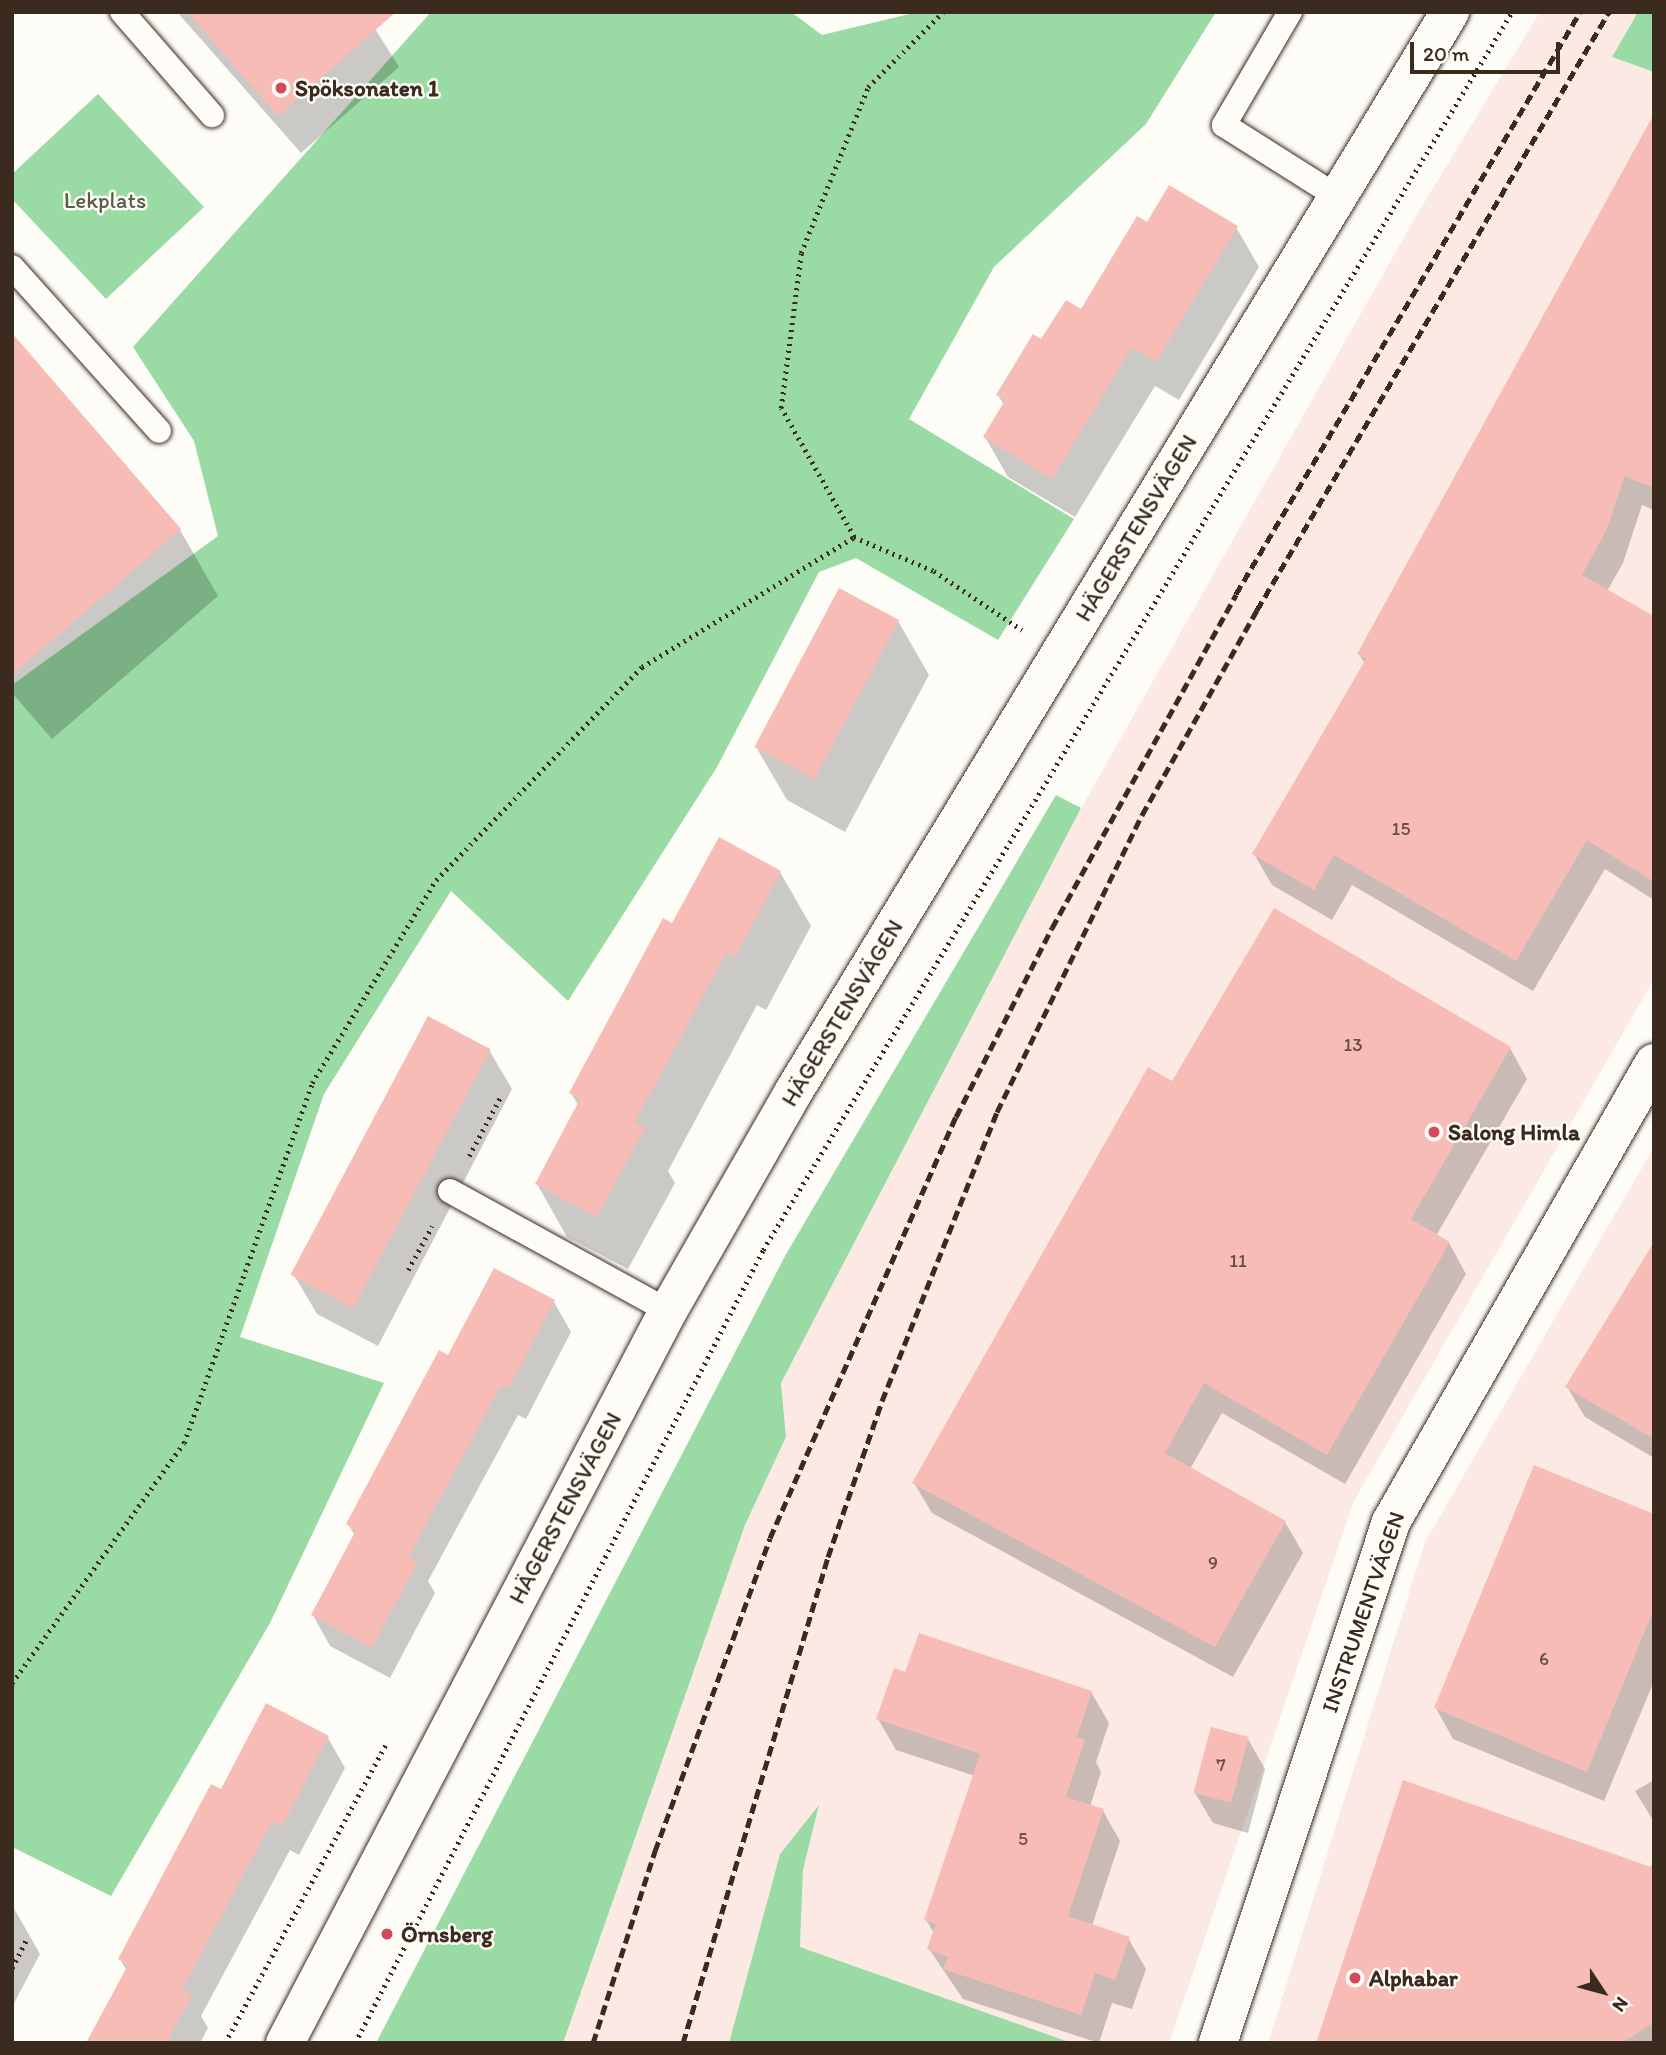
<!DOCTYPE html>
<meta charset="utf-8">
<style>
body{margin:0}
#map{position:relative;width:1666px;height:2055px;overflow:hidden;background:#fdfcf7;font-family:Itim,sans-serif}
div>[style]{position:absolute}
.built>*{inset:0;background:#fce9e4}
.green>*{inset:0;background:#9adba5}
.shadow>*{inset:0;background:#0003}
.building>*{inset:0;background:#f8bcb7;transform-origin:0 0}
.path>*{height:4.5px;margin-top:-2.25px;transform-origin:0;background:repeating-linear-gradient(90deg,#3b2a1e 0 2px,transparent 0 7px)}
.roads{filter:drop-shadow(0 0 2px #3b2a1e) drop-shadow(0 0 2px #3b2a1e)}
.lane>*{height:24px;margin:-12px;padding:0 12px;transform-origin:12px;border-radius:12px;background:#fdfcf7}
.street>*{height:38px;margin:-19px;padding:0 19px;transform-origin:19px;border-radius:19px;background:#fdfcf7}
.secondary>*{height:38px;margin:-19px;padding:0 19px;transform-origin:19px;border-radius:19px;background:#fdfcf7}
.rail>*{height:5px;margin-top:-2.5px;transform-origin:0;background:repeating-linear-gradient(90deg,#3b2a1e 0 10px,transparent 0 15px)}
.dots>*{width:19px;height:19px;translate:-50% -50%;box-sizing:border-box;border:4px solid #fdfcf7;border-radius:50%}
span{translate:-50% -50%;white-space:nowrap;text-align:center;line-height:1.15;-webkit-text-stroke:5px #fdfcf7;paint-order:stroke}
.number-label{font-size:19px;color:#6a4e44}
.number-label span{-webkit-text-stroke-width:0}
.poi-label{font-size:23px;color:#3b2a1e;font-weight:700}
.left{translate:0 -50%;text-align:left}
.park-label{font-size:23px;color:#585f46}
.street-label{font-size:23px;color:#3b2a1e}
.frame{position:absolute;inset:0;border:14px solid #3b2a1e;pointer-events:none}
.north{position:absolute;left:1568px;top:1957px;width:70px;height:70px;-webkit-text-stroke:5px #fdfcf7;paint-order:stroke;rotate:126deg;font-size:19px;font-weight:700;line-height:28px;text-align:center;color:#3b2a1e}
.north::after{content:'';display:block;margin:auto;width:24px;height:32px;background:#3b2a1e;clip-path:polygon(50% 0,100% 100%,50% 72%,0 100%)}
.scale{position:absolute;left:1410px;top:42px;width:150px;height:32px;box-sizing:border-box;border:4px solid #3b2a1e;border-top:0;padding-left:9px;font-size:21px;line-height:24px;white-space:nowrap;color:#3b2a1e;-webkit-text-stroke:5px #fdfcf7;paint-order:stroke}
</style>
<div id="map">
<div class="built">
<div style="clip-path:polygon(1540px 12px,1638px 12px,1612px 57px,1654px 72px,1654px 979px,1354px 1501px,1169px 2043px,1072px 2043px,800px 1947px,803px 1870px,819px 1807px,780px 1854px,729px 2043px,563px 2043px,745px 1525px,786px 1437px,781px 1383px,1049px 865px,1416px 216px)"></div>
<div style="clip-path:polygon(1654px 1147px,1654px 2043px,1268px 2043px,1425px 1542px)"></div>
</div>
<div class="green">
<div style="clip-path:polygon(431px 12px,791px 12px,822px 35px,918px 12px,1216px 12px,1146px 124px,994px 267px,909px 419px,1074px 519px,998px 640px,856px 558px,819px 572px,717px 767px,568px 1001px,451px 891px,324px 1094px,240px 1337px,384px 1383px,270px 1623px,111px 1896px,12px 1847px,12px 685px,218px 536px,194px 441px,133px 347px)"></div>
<div style="clip-path:polygon(1638px 12px,1654px 12px,1654px 72px,1612px 57px)"></div>
<div style="clip-path:polygon(98px 94px,204px 207px,106px 299px,12px 199px,12px 174px)"></div>
<div style="clip-path:polygon(1056px 795px,1081px 808px,781px 1383px,786px 1437px,745px 1525px,563px 2043px,376px 2043px,785px 1256px)"></div>
<div style="clip-path:polygon(819px 1805px,803px 1870px,800px 1947px,1072px 2043px,729px 2043px,780px 1854px)"></div>
</div>
<div class="shadow">
<div style="clip-path:polygon(177px 12px,376px 12px,369px 19px,399px 67px,301px 153px)"></div>
<div style="clip-path:polygon(1654px 118px,1654px 510px,1642px 505px,1623px 563px,1607px 591px,1654px 618px,1654px 900px,1605px 869px,1533px 991px,1352px 885px,1332px 920px,1272px 885px,1254px 854px,1365px 664px,1359px 654px)"></div>
<div style="clip-path:polygon(1147px 225px,1236px 227px,1259px 267px,1179px 400px,1155px 386px,1075px 517px,1008px 477px,985px 437px,1004px 405px,998px 395px,1042px 341px,1082px 311px)"></div>
<div style="clip-path:polygon(12px 336px,180px 530px,218px 596px,52px 739px,12px 693px)"></div>
<div style="clip-path:polygon(898px 621px,929px 675px,845px 832px,787px 800px,756px 747px)"></div>
<div style="clip-path:polygon(780px 872px,811px 926px,766px 1010px,757px 1005px,668px 1171px,675px 1183px,628px 1269px,567px 1237px,537px 1184px,578px 1105px,571px 1093px,673px 925px)"></div>
<div style="clip-path:polygon(1510px 1048px,1527px 1079px,1436px 1236px,1449px 1243px,1466px 1274px,1345px 1484px,1222px 1413px,1190px 1469px,1285px 1522px,1303px 1553px,1233px 1677px,932px 1513px,914px 1483px,1173px 1084px)"></div>
<div style="clip-path:polygon(489px 1050px,512px 1089px,378px 1346px,317px 1314px,294px 1275px)"></div>
<div style="clip-path:polygon(1654px 1245px,1654px 1458px,1585px 1417px,1567px 1387px)"></div>
<div style="clip-path:polygon(554px 1302px,571px 1332px,526px 1419px,518px 1415px,428px 1581px,435px 1593px,390px 1678px,330px 1646px,313px 1615px,355px 1536px,348px 1524px,448px 1357px)"></div>
<div style="clip-path:polygon(1654px 1516px,1654px 1681px,1604px 1801px,1453px 1739px,1436px 1708px)"></div>
<div style="clip-path:polygon(907px 1674px,1091px 1692px,1109px 1723px,1096px 1762px,1101px 1772px,1090px 1807px,1103px 1811px,1120px 1841px,1092px 1926px,1128px 1938px,1146px 1969px,1132px 2009px,1112px 2003px,1099px 2043px,963px 1999px,929px 1949px,934px 1933px,926px 1920px,975px 1776px,896px 1750px,878px 1719px)"></div>
<div style="clip-path:polygon(328px 1738px,345px 1768px,299px 1855px,290px 1850px,201px 2016px,208px 2028px,200px 2043px,88px 2043px,127px 1971px,120px 1959px,221px 1791px)"></div>
<div style="clip-path:polygon(1248px 1739px,1265px 1769px,1248px 1833px,1213px 1823px,1195px 1793px)"></div>
<div style="clip-path:polygon(1654px 1780px,1654px 1822px,1635px 1791px)"></div>
<div style="clip-path:polygon(1654px 1859px,1654px 2043px,1318px 2043px,1650px 1869px)"></div>
<div style="clip-path:polygon(12px 1905px,40px 1954px,12px 2007px)"></div>
</div>
<div class="building">
<div style="clip-path:polygon(187px 12px,396px 12px,278px 116px)"></div>
<div style="clip-path:polygon(1654px 114px,1654px 488px,1625px 476px,1606px 531px,1582px 575px,1654px 616px,1654px 882px,1587px 840px,1516px 961px,1334px 855px,1314px 890px,1252px 854px,1366px 659px,1357px 654px)"></div>
<div style="clip-path:polygon(1169px 185px,1238px 226px,1156px 362px,1132px 347px,1052px 479px,983px 437px,1005px 400px,996px 395px,1033px 334px,1041px 339px,1066px 300px,1081px 309px,1137px 216px,1147px 222px)"></div>
<div style="clip-path:polygon(12px 333px,181px 529px,12px 675px)"></div>
<div style="left:839px;top:588px;width:68px;height:180px;rotate:28deg"></div>
<div style="clip-path:polygon(719px 837px,781px 871px,735px 957px,726px 953px,635px 1122px,645px 1128px,597px 1217px,535px 1184px,580px 1099px,569px 1093px,663px 918px,672px 923px)"></div>
<div style="clip-path:polygon(1274px 908px,1511px 1047px,1411px 1219px,1450px 1242px,1327px 1455px,1204px 1383px,1165px 1453px,1286px 1521px,1215px 1647px,912px 1483px,1148px 1067px,1172px 1081px)"></div>
<div style="left:428px;top:1016px;width:71px;height:293px;rotate:28deg"></div>
<div style="clip-path:polygon(1654px 1242px,1654px 1439px,1565px 1387px)"></div>
<div style="clip-path:polygon(494px 1268px,555px 1300px,508px 1389px,501px 1385px,409px 1556px,418px 1561px,372px 1648px,311px 1615px,356px 1530px,346px 1524px,439px 1350px,448px 1355px)"></div>
<div style="clip-path:polygon(1534px 1465px,1654px 1514px,1654px 1609px,1587px 1772px,1434px 1708px)"></div>
<div style="clip-path:polygon(919px 1633px,1092px 1691px,1077px 1737px,1085px 1740px,1066px 1797px,1104px 1809px,1068px 1916px,1130px 1937px,1115px 1980px,1095px 1973px,1081px 2015px,943px 1969px,948px 1957px,927px 1949px,936px 1924px,924px 1920px,980px 1754px,876px 1719px,894px 1668px,905px 1672px)"></div>
<div style="clip-path:polygon(266px 1703px,329px 1736px,282px 1826px,272px 1821px,203px 1950px,182px 1990px,192px 1996px,166px 2043px,86px 2043px,128px 1965px,118px 1959px,211px 1784px,221px 1789px)"></div>
<div style="left:1211px;top:1727px;width:39px;height:68px;rotate:15deg"></div>
<div style="clip-path:polygon(1403px 1780px,1654px 1868px,1654px 2022px,1622px 2043px,1316px 2043px)"></div>
</div>
<div class="path">
<div style="left:854px;top:537px;width:148px;rotate:-119.5deg"></div>
<div style="left:781px;top:408px;width:156px;rotate:-82.6deg"></div>
<div style="left:801px;top:253px;width:179px;rotate:-68deg"></div>
<div style="left:868px;top:87px;width:106px;rotate:-45deg"></div>
<div style="left:469px;top:1156px;width:66px;rotate:-61.9deg"></div>
<div style="left:408px;top:1270px;width:50px;rotate:-61.4deg"></div>
<div style="left:12px;top:1683px;width:295px;rotate:-54.4deg"></div>
<div style="left:184px;top:1443px;width:382px;rotate:-70.4deg"></div>
<div style="left:312px;top:1083px;width:238px;rotate:-58.6deg"></div>
<div style="left:436px;top:880px;width:296px;rotate:-46deg"></div>
<div style="left:642px;top:667px;width:249px;rotate:-31.5deg"></div>
<div style="left:854px;top:537px;width:87px;rotate:23deg"></div>
<div style="left:934px;top:571px;width:106px;rotate:33.8deg"></div>
<div style="left:12px;top:1968px;width:33px;rotate:-63deg"></div>
<div style="left:225px;top:2043px;width:340px;rotate:-61.7deg"></div>
<div style="left:355px;top:2043px;width:892px;rotate:-62.77deg"></div>
<div style="left:763px;top:1250px;width:1447px;rotate:-58.83deg"></div>
</div>
<div class="roads">
<div class="lane">
<div style="left:122px;top:12px;width:137px;rotate:48.9deg"></div>
<div style="left:1290px;top:12px;width:131px;rotate:120.3deg"></div>
<div style="left:1224px;top:125px;width:135px;rotate:32.3deg"></div>
<div style="left:12px;top:267px;width:220px;rotate:48.1deg"></div>
<div style="left:450px;top:1191px;width:249px;rotate:28.8deg"></div>
</div>
<div class="street">
<div style="left:1218px;top:2043px;width:549px;rotate:-71.63deg"></div>
<div style="left:1391px;top:1522px;width:529px;rotate:-60.19deg"></div>
</div>
<div class="secondary">
<div style="left:285px;top:2043px;width:826px;rotate:-62.38deg"></div>
<div style="left:668px;top:1311px;width:254px;rotate:-60.2deg"></div>
<div style="left:794px;top:1091px;width:1263px;rotate:-58.7deg"></div>
</div>
</div>
<div class="rail">
<div style="left:593px;top:2043px;width:202px;rotate:-72.1deg"></div>
<div style="left:655px;top:1851px;width:333px;rotate:-69.8deg"></div>
<div style="left:770px;top:1538px;width:460px;rotate:-66.2deg"></div>
<div style="left:956px;top:1117px;width:212px;rotate:-63.1deg"></div>
<div style="left:1052px;top:928px;width:381px;rotate:-61.1deg"></div>
<div style="left:1236px;top:594px;width:676px;rotate:-59.41deg"></div>
<div style="left:683px;top:2043px;width:507px;rotate:-73.39deg"></div>
<div style="left:828px;top:1557px;width:165px;rotate:-70.9deg"></div>
<div style="left:882px;top:1401px;width:311px;rotate:-68.3deg"></div>
<div style="left:997px;top:1112px;width:331px;rotate:-64deg"></div>
<div style="left:1142px;top:815px;width:235px;rotate:-60.7deg"></div>
<div style="left:1257px;top:610px;width:694px;rotate:-59.52deg"></div>
</div>
<div class="dots">
<div style="left:281px;top:88px;background:#d1495b"></div>
<div style="left:1434px;top:1132px;background:#d1495b"></div>
<div style="left:387px;top:1934px;background:#d1495b"></div>
<div style="left:1355px;top:1978px;background:#d1495b"></div>
</div>
<div class="number-label">
<span style="left:1401px;top:829px">15</span>
<span style="left:1353px;top:1045px">13</span>
<span style="left:1238px;top:1261px">11</span>
<span style="left:1213px;top:1563px">9</span>
<span style="left:1544px;top:1659px">6</span>
<span style="left:1221px;top:1765px">7</span>
<span style="left:1023px;top:1839px">5</span>
</div>
<div class="poi-label">
<span class="left" style="left:295px;top:88px">Spöksonaten 1</span>
<span class="left" style="left:1448px;top:1132px">Salong Himla</span>
<span class="left" style="left:401px;top:1934px">Örnsberg</span>
<span class="left" style="left:1369px;top:1978px">Alphabar</span>
</div>
<div class="park-label">
<span style="left:105px;top:200px">Lekplats</span>
</div>
<div class="street-label">
<span style="left:1136px;top:528px;rotate:-59deg">HÄGERSTENSVÄGEN</span>
<span style="left:842px;top:1013px;rotate:-59deg">HÄGERSTENSVÄGEN</span>
<span style="left:565px;top:1508px;rotate:-62deg">HÄGERSTENSVÄGEN</span>
<span style="left:1363px;top:1612px;rotate:-71deg">INSTRUMENTVÄGEN</span>
</div>
<div class="frame"></div>
<div class="north">N</div>
<div class="scale">20 m</div>
</div>
